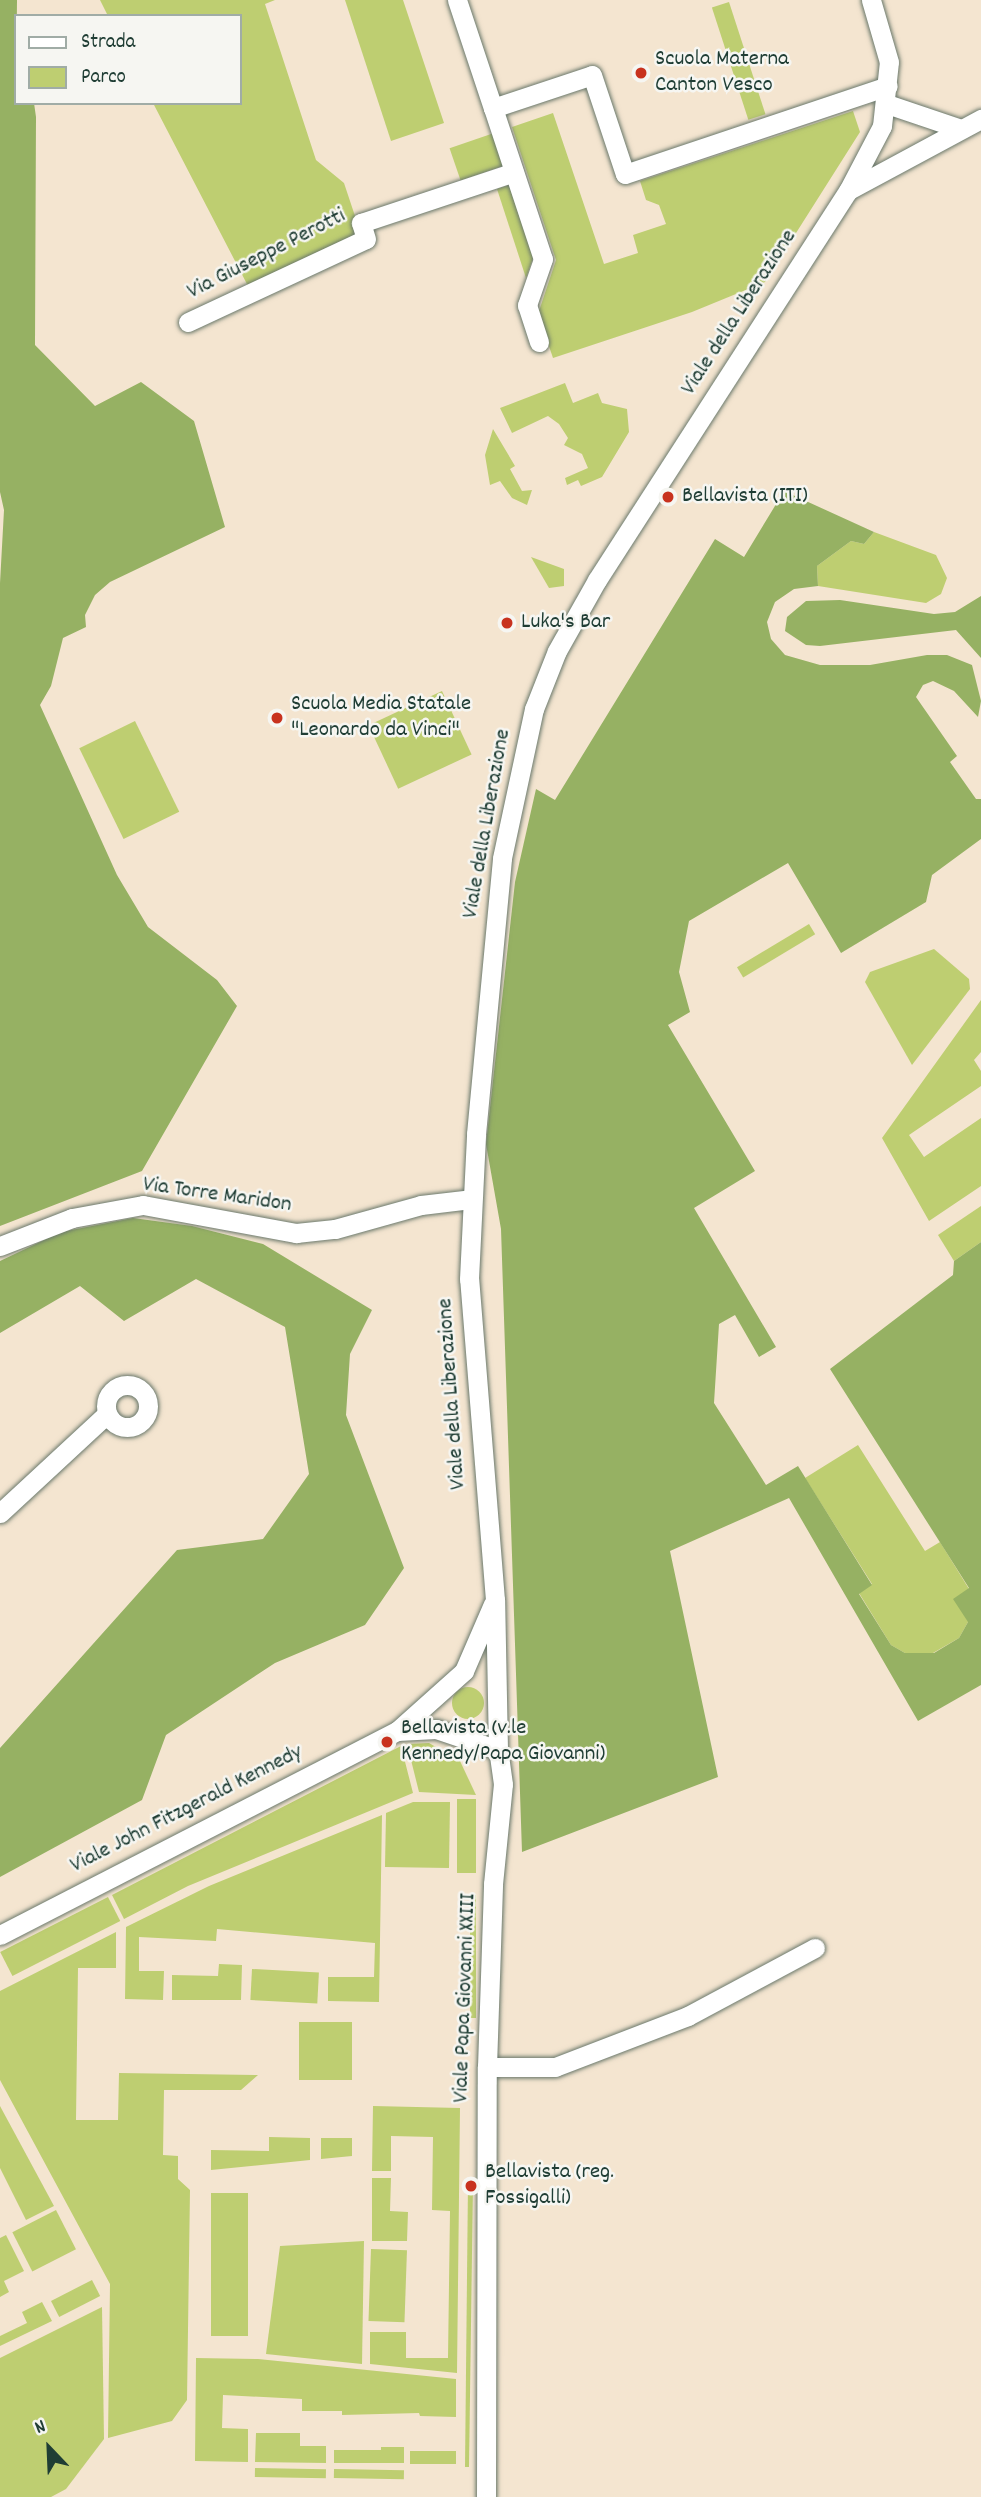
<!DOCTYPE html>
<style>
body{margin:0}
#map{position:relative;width:981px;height:2497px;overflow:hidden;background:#f4e5d0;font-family:Dekko,sans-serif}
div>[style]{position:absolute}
.green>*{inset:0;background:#bece71;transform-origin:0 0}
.round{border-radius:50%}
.forest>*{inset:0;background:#96b163}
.roads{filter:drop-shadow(0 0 2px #6a786b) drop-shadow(0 0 2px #6a786b)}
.street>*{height:19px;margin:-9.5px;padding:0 9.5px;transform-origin:9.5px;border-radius:9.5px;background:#fff}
.street>.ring{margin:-9.5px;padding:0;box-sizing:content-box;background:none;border:19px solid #fff;border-radius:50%}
.dots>*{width:19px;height:19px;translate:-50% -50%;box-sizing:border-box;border:4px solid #f6f6f2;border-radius:50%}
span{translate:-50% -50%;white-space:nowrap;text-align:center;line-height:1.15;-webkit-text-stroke:5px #f6f6f2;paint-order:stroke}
.poi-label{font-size:23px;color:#1f3d34}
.left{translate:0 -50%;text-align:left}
.street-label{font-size:23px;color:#1f3d34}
.legend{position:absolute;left:14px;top:14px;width:228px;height:91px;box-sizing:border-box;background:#f6f6f2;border:2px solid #a0aca6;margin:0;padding:9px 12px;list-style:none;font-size:21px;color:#1f3d34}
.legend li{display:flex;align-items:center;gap:14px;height:35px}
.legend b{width:35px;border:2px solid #a0aca6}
.north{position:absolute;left:14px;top:2413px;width:70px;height:70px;-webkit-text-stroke:5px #f6f6f2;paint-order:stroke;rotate:337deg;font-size:19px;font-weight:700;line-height:28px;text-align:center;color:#1f3d34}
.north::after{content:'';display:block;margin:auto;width:24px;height:32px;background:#1f3d34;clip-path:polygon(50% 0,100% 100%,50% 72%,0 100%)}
</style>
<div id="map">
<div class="green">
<div style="clip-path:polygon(100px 0,275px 0,265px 4px,316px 160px,344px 183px,362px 237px,248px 286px,153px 103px,240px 103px,240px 16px,108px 16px)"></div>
<div style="clip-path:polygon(345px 0,403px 0,444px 123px,391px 141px)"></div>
<div style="left:729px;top:2px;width:118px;height:18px;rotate:72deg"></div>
<div style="clip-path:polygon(853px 111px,860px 132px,765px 282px,692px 312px,553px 358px,538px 314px,556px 260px,512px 127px,553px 113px,604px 264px,638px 253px,633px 235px,666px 224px,659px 205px,646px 200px,640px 181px)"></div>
<div style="left:494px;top:133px;width:34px;height:47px;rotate:71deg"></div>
<div style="clip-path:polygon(509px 185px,533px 258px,526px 278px,497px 189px)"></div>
<div style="clip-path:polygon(565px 383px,573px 403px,598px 393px,602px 403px,627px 409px,629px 432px,602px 477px,581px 486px,578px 480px,567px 485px,565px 478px,588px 468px,582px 454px,564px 445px,568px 438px,559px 424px,548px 416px,512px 433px,500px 408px)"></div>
<div style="clip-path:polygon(493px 429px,515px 466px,510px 469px,522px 491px,532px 490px,527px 505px,512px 498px,500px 481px,490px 485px,485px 455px)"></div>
<div style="clip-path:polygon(874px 532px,936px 555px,947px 578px,941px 594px,926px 603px,818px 586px,817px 566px,851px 541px,864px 544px)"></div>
<div style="clip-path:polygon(531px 557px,564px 569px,564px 586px,549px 588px)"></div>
<div style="left:442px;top:691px;width:70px;height:81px;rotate:65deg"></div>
<div style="left:135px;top:721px;width:101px;height:62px;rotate:64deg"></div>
<div style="left:809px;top:924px;width:12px;height:84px;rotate:59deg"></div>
<div style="clip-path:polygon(934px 949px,969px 979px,970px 989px,912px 1065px,865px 982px,870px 972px)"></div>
<div style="clip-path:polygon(981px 1000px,981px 1052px,974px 1060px,981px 1071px,981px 1086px,909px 1135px,924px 1157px,981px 1118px,981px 1186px,929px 1221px,882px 1138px)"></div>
<div style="clip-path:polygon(981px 1206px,981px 1242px,954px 1261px,938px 1235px)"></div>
<div style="clip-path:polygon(858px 1445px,925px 1551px,940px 1542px,969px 1589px,968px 1622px,959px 1638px,933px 1653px,905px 1653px,891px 1645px,859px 1593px,872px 1584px,805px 1478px)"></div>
<div class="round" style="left:452px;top:1687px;width:32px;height:32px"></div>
<div style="clip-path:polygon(429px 1743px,460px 1761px,476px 1795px,419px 1792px,407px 1744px)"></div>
<div style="clip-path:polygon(401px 1746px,413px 1793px,188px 1886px,124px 1919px,112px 1895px)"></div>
<div style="left:457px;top:1799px;width:19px;height:74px"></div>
<div style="clip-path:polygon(413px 1802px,450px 1802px,449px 1868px,385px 1867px,386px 1813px)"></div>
<div style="clip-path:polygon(382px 1815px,379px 2002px,328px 2001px,328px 1977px,374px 1977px,375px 1943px,217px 1929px,216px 1941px,139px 1937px,139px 1971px,164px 1971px,163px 2000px,125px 1999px,126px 1927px,209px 1886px)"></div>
<div style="left:470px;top:1895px;width:6px;height:123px"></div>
<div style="left:108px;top:1897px;width:27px;height:121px;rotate:63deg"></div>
<div style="clip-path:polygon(116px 1932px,116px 1968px,78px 1968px,76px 2120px,118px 2120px,119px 2073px,258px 2075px,241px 2090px,164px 2090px,163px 2155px,178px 2156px,178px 2179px,190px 2190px,187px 2400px,172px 2421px,108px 2438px,110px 2284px,0 2080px,0 1991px)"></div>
<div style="clip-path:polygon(219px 1964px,242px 1965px,241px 2000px,172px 2000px,172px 1975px,218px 1976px)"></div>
<div style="left:252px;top:1969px;width:67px;height:31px;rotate:3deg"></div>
<div style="left:299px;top:2022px;width:53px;height:58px"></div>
<div style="clip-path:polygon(0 2106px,54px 2206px,26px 2220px,0 2168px)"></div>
<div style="clip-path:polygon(373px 2106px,460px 2108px,457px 2373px,370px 2364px,370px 2332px,406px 2332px,406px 2358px,448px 2358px,450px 2211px,432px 2210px,433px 2137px,391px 2136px,391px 2171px,372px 2171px)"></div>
<div style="clip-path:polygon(269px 2137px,310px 2138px,310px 2160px,211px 2170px,211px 2150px,269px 2151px)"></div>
<div style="clip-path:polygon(321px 2138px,352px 2138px,352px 2156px,321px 2159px)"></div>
<div style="clip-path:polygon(372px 2178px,391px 2178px,390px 2211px,408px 2212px,407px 2241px,372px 2241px)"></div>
<div style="clip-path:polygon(468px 2182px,473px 2182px,469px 2467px,465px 2467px)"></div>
<div style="left:211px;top:2193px;width:37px;height:143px"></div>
<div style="left:56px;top:2210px;width:44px;height:49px;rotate:63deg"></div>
<div style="clip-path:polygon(6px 2235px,24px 2271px,4px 2281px,9px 2292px,0 2297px,0 2238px)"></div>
<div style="clip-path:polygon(364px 2241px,362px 2364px,266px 2354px,280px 2246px)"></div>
<div style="left:371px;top:2249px;width:36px;height:72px;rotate:2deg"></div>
<div style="left:92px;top:2280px;width:18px;height:46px;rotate:63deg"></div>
<div style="clip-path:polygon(42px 2302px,52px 2321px,0 2346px,0 2336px,27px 2323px,22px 2312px)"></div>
<div style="clip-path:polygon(102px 2307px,104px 2439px,66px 2489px,51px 2497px,0 2497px,0 2358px)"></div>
<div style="clip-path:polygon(196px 2358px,258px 2359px,456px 2379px,456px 2417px,420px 2416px,419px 2413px,342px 2415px,342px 2411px,302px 2411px,302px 2399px,223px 2395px,222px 2428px,248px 2429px,248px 2462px,195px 2461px)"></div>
<div style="clip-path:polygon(256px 2433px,300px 2433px,300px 2446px,326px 2446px,326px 2463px,255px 2462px)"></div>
<div style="clip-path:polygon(381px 2447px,404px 2447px,404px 2463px,334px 2463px,334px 2450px,381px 2450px)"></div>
<div style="left:410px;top:2451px;width:46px;height:13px"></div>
<div style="left:255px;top:2468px;width:71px;height:9px;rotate:1deg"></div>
<div style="left:334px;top:2469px;width:70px;height:9px;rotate:1deg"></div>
</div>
<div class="forest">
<div style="clip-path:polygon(0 0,17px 0,16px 103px,34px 103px,36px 117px,35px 345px,95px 406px,141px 382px,194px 421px,225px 527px,110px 582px,95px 595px,85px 615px,86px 627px,63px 638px,51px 686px,40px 705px,117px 875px,148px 927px,217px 980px,237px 1006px,142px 1171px,0 1226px,0 583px,4px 510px,0 492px)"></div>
<div style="clip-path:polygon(784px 491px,874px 532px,864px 544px,851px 541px,817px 566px,818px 586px,794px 589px,775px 602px,767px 622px,771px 639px,785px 655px,820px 665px,870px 665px,927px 655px,947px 655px,972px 665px,981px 701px,978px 717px,954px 691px,933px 681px,923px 685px,916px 697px,957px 756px,950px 762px,976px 799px,981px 799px,981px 839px,932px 875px,926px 902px,841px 953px,788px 863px,689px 921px,679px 972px,690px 1012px,668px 1025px,755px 1171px,694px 1208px,776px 1347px,759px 1357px,735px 1315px,719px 1324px,714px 1403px,766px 1485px,798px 1466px,872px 1585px,859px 1594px,891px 1645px,905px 1653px,934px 1653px,959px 1638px,968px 1622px,953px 1599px,969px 1588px,830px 1369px,953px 1275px,954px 1261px,981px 1242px,981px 1685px,918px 1721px,789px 1498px,670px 1551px,718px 1777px,522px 1852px,501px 1229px,486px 1144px,515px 882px,536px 789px,555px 800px,715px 539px,744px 557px)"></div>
<div style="clip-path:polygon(981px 596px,981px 658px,956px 630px,820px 646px,806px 645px,785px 631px,787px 617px,806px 601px,840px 600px,934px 614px,955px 612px)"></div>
<div style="clip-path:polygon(133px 1218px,192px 1226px,263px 1244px,372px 1310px,350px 1354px,346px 1415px,404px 1568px,365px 1625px,275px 1663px,166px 1735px,142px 1800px,0 1877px,0 1748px,177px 1550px,263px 1539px,309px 1474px,285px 1327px,196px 1279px,124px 1321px,80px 1286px,0 1333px,0 1261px,61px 1232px)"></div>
</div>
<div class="roads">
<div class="street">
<div style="left:457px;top:0;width:114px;rotate:71.6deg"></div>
<div style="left:493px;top:108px;width:104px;rotate:-18.4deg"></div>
<div style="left:592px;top:75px;width:104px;rotate:71.6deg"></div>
<div style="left:625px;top:174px;width:277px;rotate:-18.5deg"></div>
<div style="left:887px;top:104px;width:75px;rotate:18.7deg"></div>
<div style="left:493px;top:108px;width:159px;rotate:71.7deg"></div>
<div style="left:543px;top:259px;width:49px;rotate:109.2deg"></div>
<div style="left:527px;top:305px;width:39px;rotate:72deg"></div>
<div style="left:849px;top:190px;width:150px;rotate:-28.3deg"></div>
<div style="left:188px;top:322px;width:196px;rotate:-25deg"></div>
<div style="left:366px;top:239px;width:17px;rotate:-107deg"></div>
<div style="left:361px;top:223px;width:161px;rotate:-18.4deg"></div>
<div style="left:0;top:1246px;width:77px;rotate:-21.3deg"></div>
<div style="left:72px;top:1218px;width:72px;rotate:-10.4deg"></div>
<div style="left:143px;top:1205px;width:156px;rotate:10.4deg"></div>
<div style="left:296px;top:1233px;width:39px;rotate:-6deg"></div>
<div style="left:335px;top:1229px;width:89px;rotate:-15.6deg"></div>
<div style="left:421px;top:1205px;width:50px;rotate:-6.8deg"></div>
<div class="ring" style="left:106px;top:1385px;width:23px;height:23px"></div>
<div style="left:0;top:1513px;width:146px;rotate:-42.8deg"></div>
<div style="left:397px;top:1731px;width:39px;rotate:-3deg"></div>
<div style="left:436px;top:1729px;width:65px;rotate:18.7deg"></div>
<div style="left:0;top:1935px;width:446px;rotate:-27.2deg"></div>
<div style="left:397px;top:1731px;width:90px;rotate:-41.8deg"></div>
<div style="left:464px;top:1671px;width:73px;rotate:-66.6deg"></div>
<div style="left:487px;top:2067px;width:68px"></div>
<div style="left:555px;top:2067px;width:142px;rotate:-21deg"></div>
<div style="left:688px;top:2016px;width:144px;rotate:-28.2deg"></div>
<div style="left:486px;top:2497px;width:430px;rotate:-89.9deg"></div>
<div style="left:487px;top:2067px;width:183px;rotate:-88.1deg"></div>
<div style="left:493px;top:1884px;width:100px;rotate:-84.3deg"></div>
<div style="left:503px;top:1784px;width:34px;rotate:-98deg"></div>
<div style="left:498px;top:1750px;width:150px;rotate:-91.1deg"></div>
<div style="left:495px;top:1600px;width:322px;rotate:-94.6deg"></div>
<div style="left:469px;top:1279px;width:145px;rotate:-87.2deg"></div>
<div style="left:476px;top:1134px;width:277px;rotate:-84.6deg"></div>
<div style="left:502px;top:858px;width:152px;rotate:-77.9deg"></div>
<div style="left:534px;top:709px;width:62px;rotate:-68.4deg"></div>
<div style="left:557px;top:651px;width:81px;rotate:-60.6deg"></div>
<div style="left:597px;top:580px;width:463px;rotate:-57.2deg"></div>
<div style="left:848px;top:191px;width:73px;rotate:-62.4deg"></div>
<div style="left:882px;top:126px;width:64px;rotate:-83.8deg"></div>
<div style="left:889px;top:62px;width:65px;rotate:-106.2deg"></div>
</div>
</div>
<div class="dots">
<div style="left:641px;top:73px;background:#c8321e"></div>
<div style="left:668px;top:497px;background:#c8321e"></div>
<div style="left:507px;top:623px;background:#c8321e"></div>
<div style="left:277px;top:718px;background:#c8321e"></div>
<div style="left:387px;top:1742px;background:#c8321e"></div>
<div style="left:471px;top:2186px;background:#c8321e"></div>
</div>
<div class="poi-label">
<span class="left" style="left:655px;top:73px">Scuola Materna<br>Canton Vesco</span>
<span class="left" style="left:682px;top:497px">Bellavista (ITI)</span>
<span class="left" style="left:521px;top:623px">Luka's Bar</span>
<span class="left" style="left:291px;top:718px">Scuola Media Statale<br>"Leonardo da Vinci"</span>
<span class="left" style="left:401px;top:1742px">Bellavista (v.le<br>Kennedy/Papa Giovanni)</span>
<span class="left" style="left:485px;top:2186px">Bellavista (reg.<br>Fossigalli)</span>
</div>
<div class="street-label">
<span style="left:267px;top:255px;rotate:-27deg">Via Giuseppe Perotti</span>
<span style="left:740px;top:313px;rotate:-57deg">Viale della Liberazione</span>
<span style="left:488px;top:824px;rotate:-80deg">Viale della Liberazione</span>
<span style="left:217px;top:1196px;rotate:8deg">Via Torre Maridon</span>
<span style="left:453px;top:1394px;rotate:-94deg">Viale della Liberazione</span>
<span style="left:187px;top:1810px;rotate:-27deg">Viale John Fitzgerald Kennedy</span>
<span style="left:466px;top:1998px;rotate:-88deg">Viale Papa Giovanni XXIII</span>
</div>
<ul class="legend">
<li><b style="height:9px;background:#fff"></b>Strada</li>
<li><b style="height:19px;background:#bece71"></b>Parco</li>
</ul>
<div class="north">N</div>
</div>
